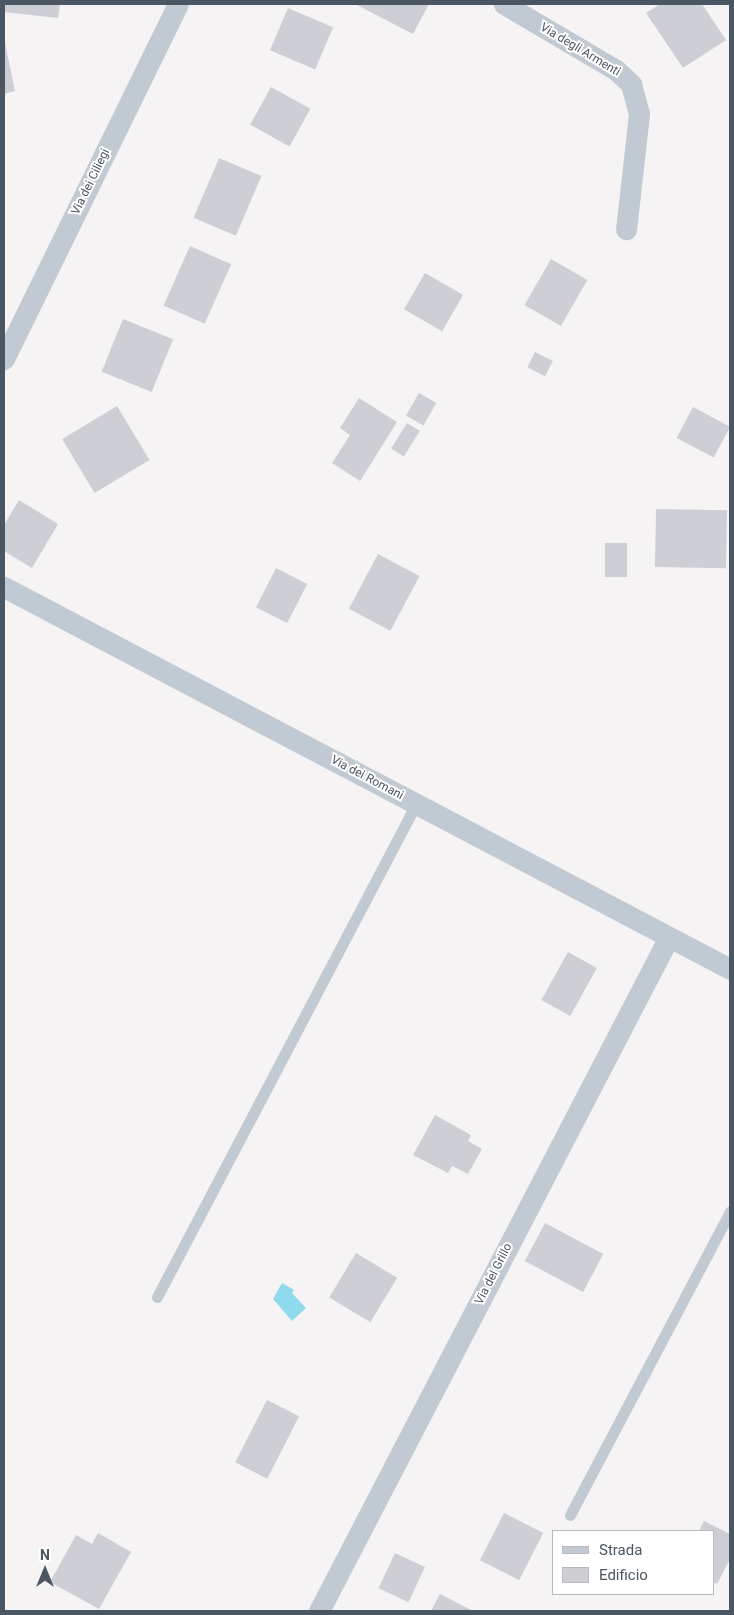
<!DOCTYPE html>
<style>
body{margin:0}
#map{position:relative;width:734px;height:1615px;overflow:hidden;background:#f5f3f3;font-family:Roboto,sans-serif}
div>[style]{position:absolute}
.water>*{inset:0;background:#90daee}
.building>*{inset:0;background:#cdcfd5;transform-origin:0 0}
.service>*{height:11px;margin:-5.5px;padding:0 5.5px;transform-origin:5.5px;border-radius:5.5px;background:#c1cad2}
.minor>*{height:21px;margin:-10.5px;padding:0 10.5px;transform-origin:10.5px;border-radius:10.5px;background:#c1cad2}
span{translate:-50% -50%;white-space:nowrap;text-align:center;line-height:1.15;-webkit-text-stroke:4px #fff;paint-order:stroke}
.street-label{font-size:12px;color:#4a5661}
.frame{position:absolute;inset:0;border:5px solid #4a5661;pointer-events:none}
.legend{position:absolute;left:552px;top:1530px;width:162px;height:65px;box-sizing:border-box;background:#fff;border:1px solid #b7bbc0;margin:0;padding:6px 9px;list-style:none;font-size:15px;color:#4a5661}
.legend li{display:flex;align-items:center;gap:10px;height:25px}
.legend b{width:25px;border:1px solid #b7bbc0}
.north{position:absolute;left:20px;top:1545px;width:50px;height:50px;-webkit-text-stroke:4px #fff;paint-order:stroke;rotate:0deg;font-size:14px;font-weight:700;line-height:20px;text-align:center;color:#4a5661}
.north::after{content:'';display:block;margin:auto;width:18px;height:22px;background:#4a5661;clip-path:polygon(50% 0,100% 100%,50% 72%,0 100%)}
</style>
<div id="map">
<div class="water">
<div style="clip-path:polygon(282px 1283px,294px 1290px,292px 1293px,306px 1308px,292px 1321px,273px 1299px)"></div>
</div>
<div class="building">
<div style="clip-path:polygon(4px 4px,60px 4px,58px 18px,4px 12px)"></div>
<div style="clip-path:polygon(355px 4px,429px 4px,413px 34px)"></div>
<div style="clip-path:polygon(660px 4px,702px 4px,726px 40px,683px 68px,646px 13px)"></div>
<div style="left:288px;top:8px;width:49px;height:46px;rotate:23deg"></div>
<div style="clip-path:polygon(4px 38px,15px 91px,4px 94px)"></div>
<div style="left:271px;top:87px;width:45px;height:43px;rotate:29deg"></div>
<div style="left:219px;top:158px;width:46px;height:65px;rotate:23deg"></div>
<div style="left:190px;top:246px;width:45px;height:65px;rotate:24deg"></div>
<div style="left:551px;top:259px;width:42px;height:53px;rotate:30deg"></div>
<div style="left:425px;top:273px;width:44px;height:42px;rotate:30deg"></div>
<div style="left:123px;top:319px;width:54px;height:57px;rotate:22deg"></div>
<div style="left:535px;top:352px;width:20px;height:17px;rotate:27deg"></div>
<div style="left:419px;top:393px;width:20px;height:26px;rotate:30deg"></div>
<div style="clip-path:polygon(359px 398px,397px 422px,360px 481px,332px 463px,350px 435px,340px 428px)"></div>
<div style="left:117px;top:406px;width:63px;height:64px;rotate:59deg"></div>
<div style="left:693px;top:407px;width:42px;height:35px;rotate:28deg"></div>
<div style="left:407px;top:423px;width:15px;height:30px;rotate:32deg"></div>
<div style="clip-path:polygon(19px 500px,58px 524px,32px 568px,4px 551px,4px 525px)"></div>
<div style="left:656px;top:509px;width:71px;height:58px;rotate:1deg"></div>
<div style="left:627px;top:543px;width:34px;height:22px;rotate:90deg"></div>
<div style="left:378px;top:554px;width:47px;height:62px;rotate:28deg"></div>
<div style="left:276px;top:568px;width:35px;height:44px;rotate:27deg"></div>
<div style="left:568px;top:952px;width:33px;height:55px;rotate:29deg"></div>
<div style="clip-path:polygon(435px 1115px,471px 1135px,468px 1141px,482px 1149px,468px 1174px,452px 1166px,448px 1173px,413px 1155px)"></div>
<div style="left:545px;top:1223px;width:66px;height:43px;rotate:28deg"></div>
<div style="left:356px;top:1253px;width:48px;height:52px;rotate:31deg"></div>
<div style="left:267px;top:1400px;width:36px;height:70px;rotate:27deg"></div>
<div style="left:504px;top:1513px;width:44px;height:53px;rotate:27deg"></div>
<div style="clip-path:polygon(704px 1521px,730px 1534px,730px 1559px,717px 1584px,713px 1582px,713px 1531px,699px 1531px)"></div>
<div style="clip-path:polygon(98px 1533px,131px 1552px,99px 1609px,50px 1582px,76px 1535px,92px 1544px)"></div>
<div style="left:395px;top:1553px;width:33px;height:39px;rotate:25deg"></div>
<div style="clip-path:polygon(440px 1594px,473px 1611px,431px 1611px)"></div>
</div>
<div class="service">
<div style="left:157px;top:1297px;width:557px;rotate:-62.28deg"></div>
<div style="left:570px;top:1515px;width:343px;rotate:-62.2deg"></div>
</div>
<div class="minor">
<div style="left:504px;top:4px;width:130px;rotate:30.5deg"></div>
<div style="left:616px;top:70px;width:21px;rotate:43deg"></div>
<div style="left:631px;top:84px;width:31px;rotate:75deg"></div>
<div style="left:639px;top:114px;width:116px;rotate:96.4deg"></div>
<div style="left:4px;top:359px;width:395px;rotate:-63.9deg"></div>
<div style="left:4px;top:587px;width:820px;rotate:27.75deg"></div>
<div style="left:319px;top:1611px;width:759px;rotate:-62.56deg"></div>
</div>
<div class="street-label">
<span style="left:580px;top:50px;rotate:31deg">Via degli Armenti</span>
<span style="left:91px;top:182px;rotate:-64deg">Via dei Ciliegi</span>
<span style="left:367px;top:778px;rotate:28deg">Via dei Romani</span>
<span style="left:494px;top:1274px;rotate:-63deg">Via del Grillo</span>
</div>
<div class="frame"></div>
<ul class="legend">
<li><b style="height:6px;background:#c1cad2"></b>Strada</li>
<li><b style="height:14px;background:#cdcfd5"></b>Edificio</li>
</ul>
<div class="north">N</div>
</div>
